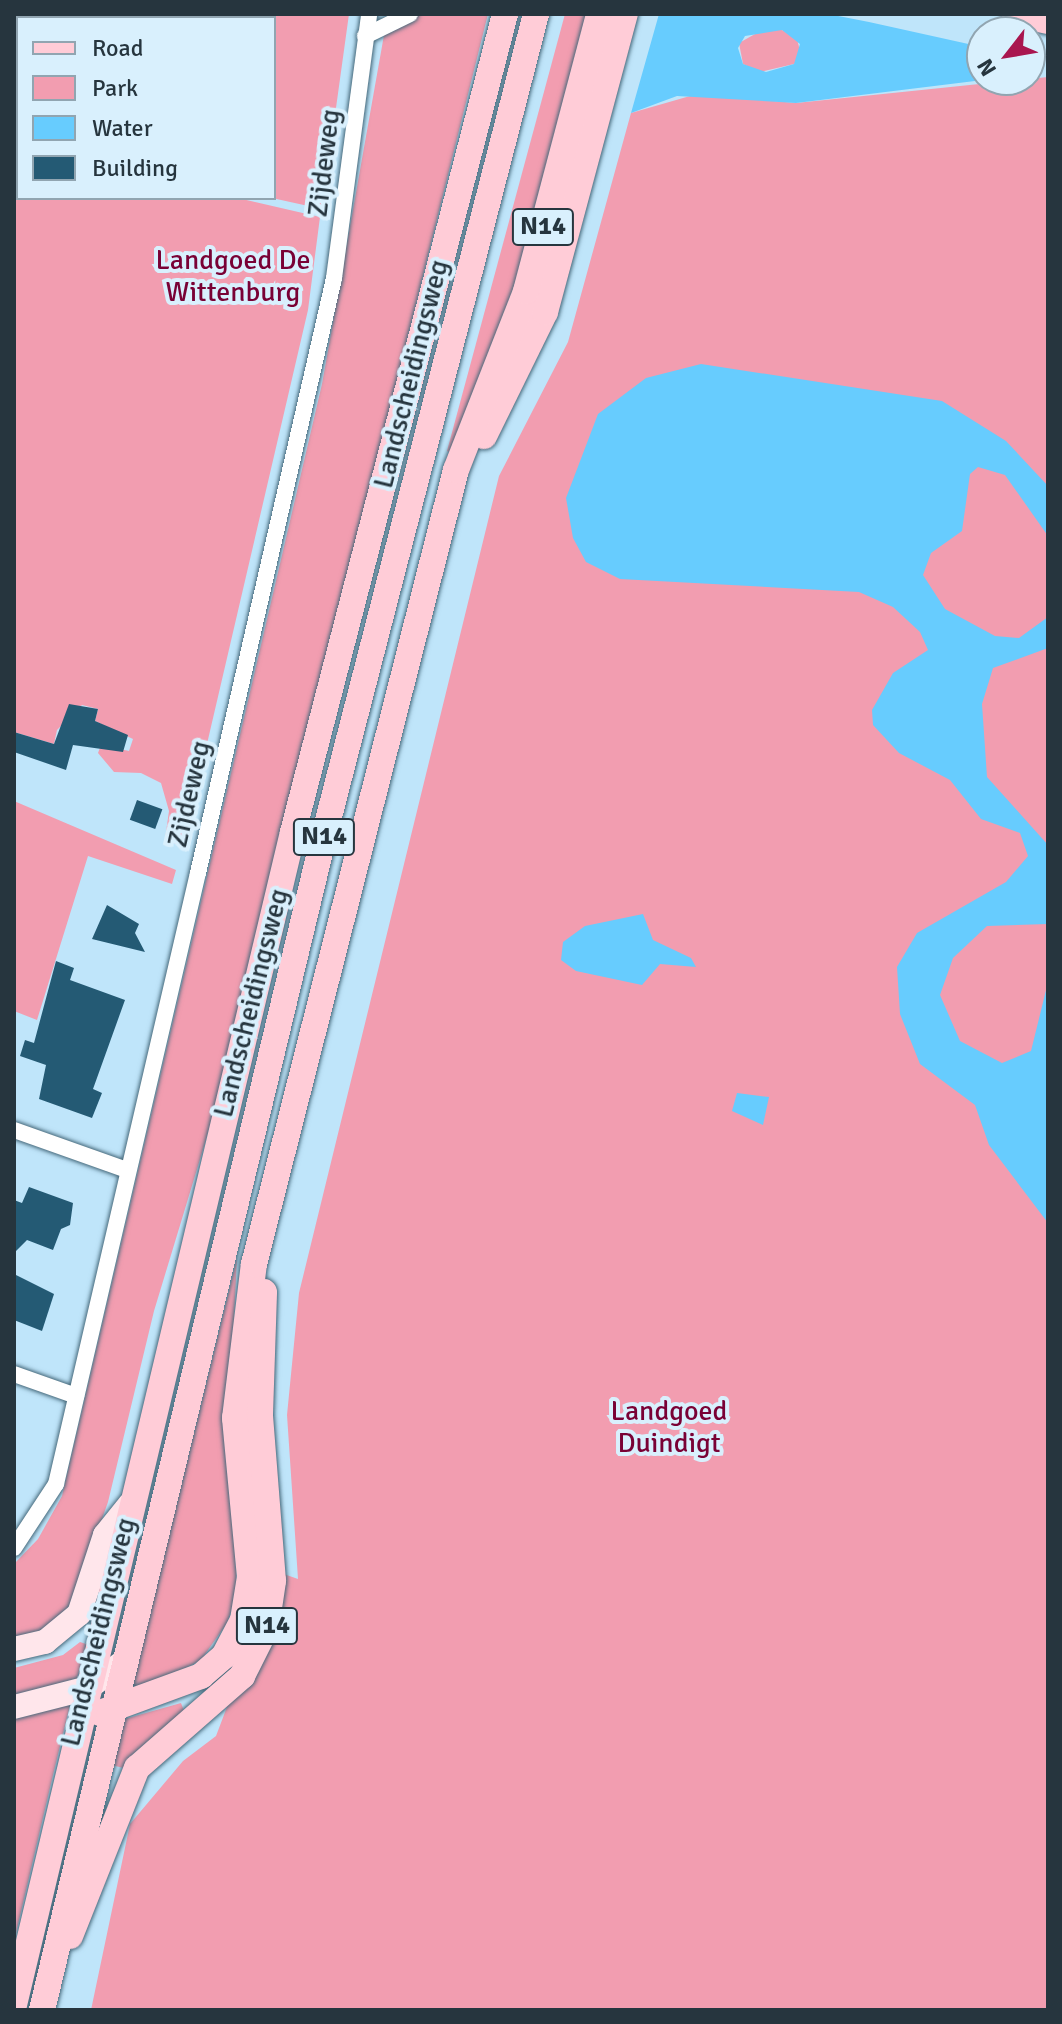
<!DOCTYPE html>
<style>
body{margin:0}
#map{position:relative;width:1062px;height:2024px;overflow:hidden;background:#bfe5fa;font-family:Signika,sans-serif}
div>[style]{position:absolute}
.green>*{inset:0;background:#f29db0}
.water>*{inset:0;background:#67ccfe}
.building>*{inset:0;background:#245a74;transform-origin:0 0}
.roads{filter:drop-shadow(0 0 2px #45687a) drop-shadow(0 0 2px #45687a)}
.street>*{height:16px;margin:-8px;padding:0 8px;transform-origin:8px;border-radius:8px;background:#fff}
.secondary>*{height:24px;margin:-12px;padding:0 12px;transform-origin:12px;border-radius:12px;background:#ffe6eb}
.primary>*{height:26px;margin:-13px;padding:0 13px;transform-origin:13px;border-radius:13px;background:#ffccd7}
span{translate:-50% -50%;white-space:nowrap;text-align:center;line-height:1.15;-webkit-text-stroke:8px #d9f0fd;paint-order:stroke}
.shield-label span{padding:2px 6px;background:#d9f0fd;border:2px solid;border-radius:6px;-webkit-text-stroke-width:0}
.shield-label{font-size:26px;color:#26353e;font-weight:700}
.street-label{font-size:28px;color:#26353e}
.park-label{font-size:28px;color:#790135}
.frame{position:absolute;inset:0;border:16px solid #26353e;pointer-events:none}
.legend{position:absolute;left:16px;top:16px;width:260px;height:184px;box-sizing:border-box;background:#d9f0fd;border:2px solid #91a5b1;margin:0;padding:10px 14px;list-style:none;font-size:24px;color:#26353e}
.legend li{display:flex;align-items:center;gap:16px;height:40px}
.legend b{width:40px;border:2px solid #91a5b1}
.north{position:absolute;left:966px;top:16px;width:80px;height:80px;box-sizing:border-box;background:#d9f0fd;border:2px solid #91a5b1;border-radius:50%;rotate:239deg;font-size:22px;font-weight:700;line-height:32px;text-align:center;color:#26353e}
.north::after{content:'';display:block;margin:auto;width:28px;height:36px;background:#a9164f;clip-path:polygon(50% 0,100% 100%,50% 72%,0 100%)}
</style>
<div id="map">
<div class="green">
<div style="clip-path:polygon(14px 14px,349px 14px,322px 209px,272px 198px,274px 18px,18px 18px,18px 140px)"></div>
<div style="clip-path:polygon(419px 14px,488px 14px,218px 1100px,154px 1311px,108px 1502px,67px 1617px,14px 1644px,14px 1564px,38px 1539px,62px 1496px,322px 384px,384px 35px)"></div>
<div style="clip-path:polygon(565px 14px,589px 14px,522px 271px,451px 453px,447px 451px)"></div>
<div style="clip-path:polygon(764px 29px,782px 30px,797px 39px,801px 55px,794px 64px,760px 72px,743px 64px,739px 43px)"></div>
<div style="clip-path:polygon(1048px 77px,1048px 2010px,91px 2010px,130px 1824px,183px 1761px,216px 1736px,278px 1572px,298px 1579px,287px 1415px,299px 1293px,499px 476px,568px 342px,631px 113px,697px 94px,796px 103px)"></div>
<div style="clip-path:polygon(14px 146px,18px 198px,238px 198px,320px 217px,308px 310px,183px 847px,165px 839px,169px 811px,161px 783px,141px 773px,114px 772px,98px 753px,101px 745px,129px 751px,133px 739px,95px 721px,98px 709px,82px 705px,57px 730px,54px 744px,14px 732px)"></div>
<div style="clip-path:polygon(14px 801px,176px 870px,172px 884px,88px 856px,37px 1020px,14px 1011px)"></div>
<div style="clip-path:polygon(237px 1258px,229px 1421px,237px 1594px,227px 1623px,201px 1660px,161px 1681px,132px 1687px)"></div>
<div style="clip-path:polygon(80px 1642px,86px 1644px,75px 1687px,14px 1700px,14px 1668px,63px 1655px)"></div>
<div style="clip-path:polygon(71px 1701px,53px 1775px,14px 1942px,14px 1715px)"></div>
<div style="clip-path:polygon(181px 1703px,186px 1716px,128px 1769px,111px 1765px,121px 1720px)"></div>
</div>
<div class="water">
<div style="clip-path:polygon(evenodd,659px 14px,828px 14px,869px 22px,982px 47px,983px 80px,796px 103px,677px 96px,631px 113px,659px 14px,782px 30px,800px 44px,794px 64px,766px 72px,743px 64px,738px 48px,745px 36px,782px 30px)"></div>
<div style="clip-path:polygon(701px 364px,942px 401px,1006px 441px,1048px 486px,1048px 536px,1005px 475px,978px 467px,970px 474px,962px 531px,931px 553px,923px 575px,945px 609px,995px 636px,1019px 638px,1048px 617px,1048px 648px,993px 668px,982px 704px,987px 777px,1048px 845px,1048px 924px,987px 926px,953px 958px,940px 995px,960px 1041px,1002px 1063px,1031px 1051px,1048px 982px,1048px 1223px,989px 1145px,975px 1105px,920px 1064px,900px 1014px,897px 967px,917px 933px,1006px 882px,1028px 856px,1020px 833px,981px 819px,950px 780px,899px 753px,873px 725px,872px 710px,893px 673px,928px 650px,920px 632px,893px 607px,859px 592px,620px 579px,586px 562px,573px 538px,566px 498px,598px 414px,646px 378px)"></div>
<div style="clip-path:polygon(643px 914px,653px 940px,691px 958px,696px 967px,660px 964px,642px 985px,576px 971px,561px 960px,563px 942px,585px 926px)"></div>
<div style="clip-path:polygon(737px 1093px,769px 1097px,763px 1125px,732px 1111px)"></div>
</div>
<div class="building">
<div style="clip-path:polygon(69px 704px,98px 709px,95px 721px,128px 735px,123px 752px,73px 745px,66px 770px,14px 752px,14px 732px,54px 744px)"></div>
<div style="left:137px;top:800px;width:27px;height:21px;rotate:20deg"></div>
<div style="clip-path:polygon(107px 905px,139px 924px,135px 933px,145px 952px,92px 939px)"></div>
<div style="clip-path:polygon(56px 961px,74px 968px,70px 980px,125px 1000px,93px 1089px,102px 1093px,92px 1118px,39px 1099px,46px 1065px,20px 1056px,25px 1040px,34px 1043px)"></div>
<div style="clip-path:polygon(29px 1187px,73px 1203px,70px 1225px,61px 1229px,53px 1250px,27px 1240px,14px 1253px,14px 1200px,22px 1203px)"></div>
<div style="clip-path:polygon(14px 1274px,54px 1294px,42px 1331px,14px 1320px)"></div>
</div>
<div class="roads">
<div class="street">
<div style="left:365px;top:36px;width:50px;rotate:-26.1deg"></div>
<div style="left:14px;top:1130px;width:117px;rotate:19.5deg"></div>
<div style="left:14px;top:1374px;width:66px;rotate:19.5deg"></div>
<div style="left:14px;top:1548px;width:77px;rotate:-56.7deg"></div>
<div style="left:56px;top:1484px;width:627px;rotate:-76.92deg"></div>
<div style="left:198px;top:873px;width:610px;rotate:-77.12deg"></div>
<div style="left:334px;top:278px;width:266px;rotate:-82.4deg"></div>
</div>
<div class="secondary">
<div style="left:14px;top:1649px;width:32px;rotate:-13deg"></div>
<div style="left:45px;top:1642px;width:44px;rotate:-39.5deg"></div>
<div style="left:79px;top:1614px;width:83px;rotate:-71.8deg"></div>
<div style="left:105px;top:1535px;width:40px;rotate:-51deg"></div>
<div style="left:14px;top:1707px;width:76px;rotate:-14.4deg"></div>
<div style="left:88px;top:1688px;width:44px;rotate:-36.6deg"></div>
</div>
<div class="primary">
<div style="left:1015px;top:14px;width:34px;rotate:12deg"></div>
<div style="left:484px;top:436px;width:138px;rotate:-63.8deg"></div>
<div style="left:545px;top:312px;width:309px;rotate:-75deg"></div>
<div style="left:100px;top:1713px;width:108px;rotate:-20.1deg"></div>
<div style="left:201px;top:1676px;width:30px;rotate:-41deg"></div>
<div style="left:224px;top:1656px;width:41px;rotate:-62.2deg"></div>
<div style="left:243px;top:1620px;width:44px;rotate:-80.8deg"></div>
<div style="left:250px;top:1577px;width:160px;rotate:-95.4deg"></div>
<div style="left:235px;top:1418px;width:155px;rotate:-83deg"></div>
<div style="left:254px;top:1264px;width:819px;rotate:-75.73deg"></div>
<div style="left:456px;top:470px;width:192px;rotate:-68.6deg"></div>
<div style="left:526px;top:291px;width:286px;rotate:-75.2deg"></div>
<div style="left:70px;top:1936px;width:181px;rotate:-68.3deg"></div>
<div style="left:137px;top:1768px;width:140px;rotate:-41.2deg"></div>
<div style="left:242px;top:1676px;width:54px;rotate:-63.4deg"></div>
<div style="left:266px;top:1628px;width:48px;rotate:-81.5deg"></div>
<div style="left:273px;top:1581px;width:168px;rotate:-94.5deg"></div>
<div style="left:260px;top:1414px;width:122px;rotate:-88.1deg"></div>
<div style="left:14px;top:2005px;width:1206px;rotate:-76.62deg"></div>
<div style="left:293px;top:832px;width:845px;rotate:-75.47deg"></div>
<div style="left:42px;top:2010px;width:1203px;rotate:-76.5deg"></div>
<div style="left:323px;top:840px;width:853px;rotate:-75.54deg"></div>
</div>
</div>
<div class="shield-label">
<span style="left:543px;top:227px">N14</span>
<span style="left:324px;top:837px">N14</span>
<span style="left:267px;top:1626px">N14</span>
</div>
<div class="street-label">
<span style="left:324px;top:163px;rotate:-83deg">Zijdeweg</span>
<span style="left:411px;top:374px;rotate:-76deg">Landscheidingsweg</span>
<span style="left:189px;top:794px;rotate:-77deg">Zijdeweg</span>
<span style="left:251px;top:1003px;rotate:-76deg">Landscheidingsweg</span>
<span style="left:98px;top:1632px;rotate:-76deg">Landscheidingsweg</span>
</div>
<div class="park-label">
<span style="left:233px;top:276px">Landgoed De<br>Wittenburg</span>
<span style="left:669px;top:1427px">Landgoed<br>Duindigt</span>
</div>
<div class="frame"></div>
<ul class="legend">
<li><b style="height:10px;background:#ffccd7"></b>Road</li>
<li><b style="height:22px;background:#f29db0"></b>Park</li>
<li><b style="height:22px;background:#67ccfe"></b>Water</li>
<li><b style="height:22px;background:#245a74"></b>Building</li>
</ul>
<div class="north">N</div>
</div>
